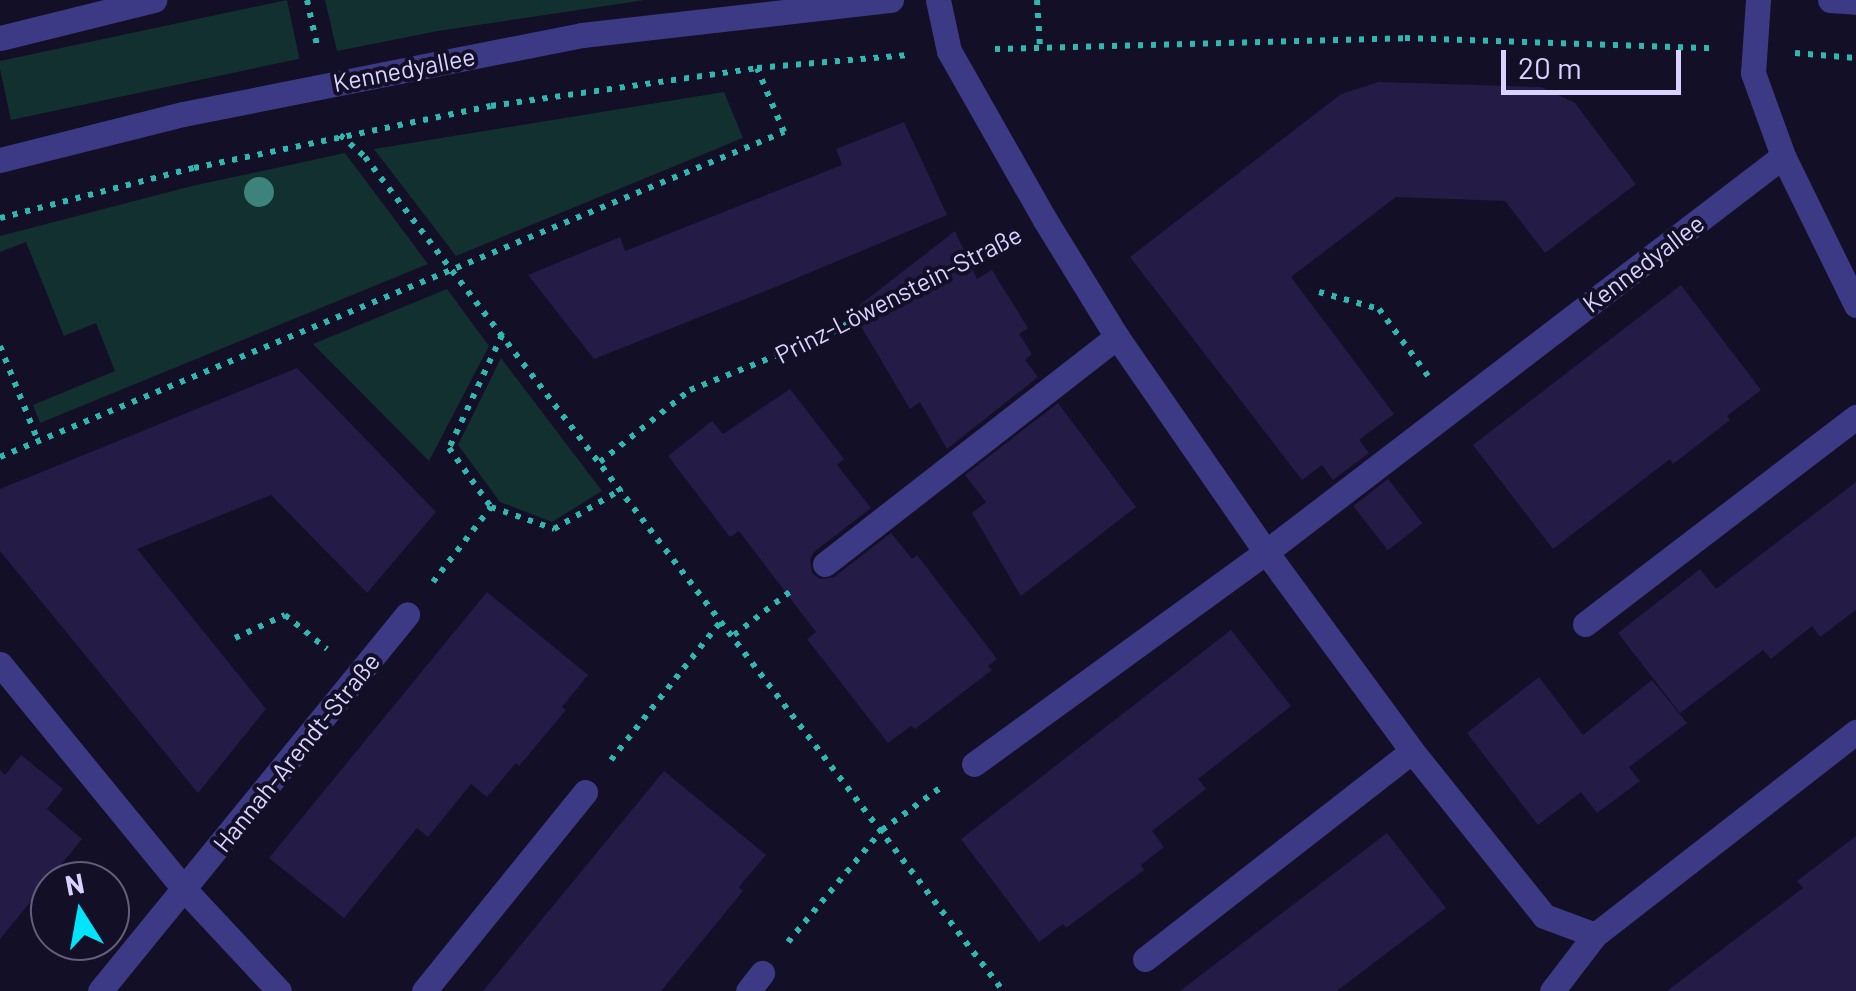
<!DOCTYPE html>
<meta charset="utf-8">
<style>
body{margin:0}
#map{position:relative;width:1856px;height:991px;overflow:hidden;background:#130f26;font-family:Barlow,sans-serif}
div>[style]{position:absolute}
.green>*{inset:0;background:#12302f;transform-origin:0 0}
.building>*{inset:0;background:#241b47;transform-origin:0 0}
.path>*{height:6px;margin-top:-3px;transform-origin:0;background:repeating-linear-gradient(90deg,#2fb8b0 0 5px,transparent 0 13px)}
.lane>*{height:25px;margin:-12.5px;padding:0 12.5px;transform-origin:12.5px;border-radius:12.5px;background:#3d3a85}
.street>*{height:25px;margin:-12.5px;padding:0 12.5px;transform-origin:12.5px;border-radius:12.5px;background:#3d3a85}
.trees>*{width:30px;height:30px;margin:-15px;border-radius:50%;background:#3d827b}
span{translate:-50% -50%;white-space:nowrap;text-align:center;line-height:1.15;-webkit-text-stroke:8px #130f26;paint-order:stroke}
.street-label{font-size:25px;color:#d9d4ff}
.north{position:absolute;left:30px;top:861px;width:100px;height:100px;box-sizing:border-box;background:#130f26;border:2px solid #625e7d;border-radius:50%;rotate:349deg;font-size:28px;font-weight:700;line-height:40px;text-align:center;color:#d9d4ff}
.north::after{content:'';display:block;margin:auto;width:35px;height:45px;background:#00e5ff;clip-path:polygon(50% 0,100% 100%,50% 72%,0 100%)}
.scale{position:absolute;left:1501px;top:50px;width:180px;height:45px;box-sizing:border-box;border:5px solid #d9d4ff;border-top:0;padding-left:12px;font-size:30px;line-height:35px;white-space:nowrap;color:#d9d4ff;-webkit-text-stroke:8px #130f26;paint-order:stroke}
</style>
<div id="map">
<div class="green">
<div style="left:287px;top:0;width:60px;height:295px;rotate:78deg"></div>
<div style="clip-path:polygon(325px 0,645px 0,438px 31px,337px 51px)"></div>
<div style="clip-path:polygon(724px 92px,743px 138px,456px 256px,374px 149px)"></div>
<div style="clip-path:polygon(345px 153px,428px 264px,40px 423px,33px 405px,115px 371px,96px 323px,64px 336px,26px 242px,0 252px,0 236px,192px 186px)"></div>
<div style="clip-path:polygon(447px 289px,489px 346px,429px 461px,313px 344px)"></div>
<div style="clip-path:polygon(501px 358px,602px 491px,552px 522px,500px 502px,458px 445px)"></div>
</div>
<div class="building">
<div style="clip-path:polygon(1379px 82px,1541px 87px,1575px 103px,1636px 184px,1545px 253px,1505px 201px,1396px 197px,1291px 277px,1394px 414px,1359px 440px,1369px 453px,1333px 480px,1322px 465px,1302px 480px,1130px 257px,1341px 94px)"></div>
<div style="clip-path:polygon(904px 122px,947px 215px,778px 286px,594px 359px,528px 275px,620px 237px,625px 251px,842px 165px,836px 149px)"></div>
<div style="clip-path:polygon(955px 231px,977px 279px,992px 270px,1028px 328px,1019px 334px,1032px 354px,1025px 360px,1038px 377px,947px 449px,920px 402px,910px 409px,852px 311px)"></div>
<div style="clip-path:polygon(1681px 285px,1761px 390px,1727px 416px,1730px 420px,1673px 464px,1670px 459px,1553px 549px,1473px 445px)"></div>
<div style="clip-path:polygon(297px 368px,436px 512px,367px 593px,271px 495px,137px 549px,266px 709px,198px 793px,0 551px,0 489px)"></div>
<div style="clip-path:polygon(790px 389px,844px 459px,837px 465px,871px 508px,814px 552px,810px 559px,812px 573px,820px 579px,834px 577px,891px 533px,912px 559px,917px 555px,997px 659px,988px 666px,992px 670px,915px 729px,911px 726px,888px 743px,807px 639px,816px 632px,739px 531px,730px 537px,668px 456px,712px 421px,723px 434px)"></div>
<div style="clip-path:polygon(1058px 403px,1136px 507px,1021px 596px,972px 513px,986px 502px,965px 475px)"></div>
<div style="left:1388px;top:479px;width:56px;height:44px;rotate:52deg"></div>
<div style="clip-path:polygon(1856px 482px,1856px 610px,1820px 637px,1812px 626px,1771px 659px,1763px 650px,1680px 713px,1618px 633px,1700px 569px,1716px 589px)"></div>
<div style="clip-path:polygon(487px 592px,588px 675px,562px 707px,566px 710px,519px 766px,516px 763px,487px 797px,471px 784px,428px 837px,417px 828px,344px 918px,269px 858px)"></div>
<div style="clip-path:polygon(1231px 630px,1291px 706px,1198px 779px,1206px 789px,1152px 831px,1164px 847px,1141px 865px,1144px 870px,1066px 928px,1063px 924px,1039px 942px,961px 839px)"></div>
<div style="clip-path:polygon(1539px 677px,1583px 735px,1652px 680px,1687px 723px,1629px 767px,1640px 781px,1597px 813px,1581px 792px,1538px 825px,1467px 733px)"></div>
<div style="clip-path:polygon(21px 755px,63px 789px,47px 809px,82px 839px,0 939px,0 770px,5px 775px)"></div>
<div style="clip-path:polygon(664px 771px,766px 855px,739px 887px,743px 891px,661px 991px,483px 991px)"></div>
<div style="clip-path:polygon(1387px 833px,1446px 908px,1337px 991px,1180px 991px)"></div>
<div style="clip-path:polygon(1856px 836px,1856px 991px,1667px 991px,1803px 888px,1797px 881px)"></div>
</div>
<div class="path">
<div style="left:307px;top:0;width:46px;rotate:77.5deg"></div>
<div style="left:1037px;top:0;width:47px;rotate:86.3deg"></div>
<div style="left:995px;top:49px;width:410px;rotate:-1.5deg"></div>
<div style="left:1405px;top:38px;width:307px;rotate:1.9deg"></div>
<div style="left:1795px;top:53px;width:61px;rotate:4.7deg"></div>
<div style="left:340px;top:135px;width:33px;rotate:41deg"></div>
<div style="left:365px;top:157px;width:1050px;rotate:52.58deg"></div>
<div style="left:0;top:218px;width:200px;rotate:-14.5deg"></div>
<div style="left:194px;top:168px;width:303px;rotate:-11.8deg"></div>
<div style="left:491px;top:106px;width:269px;rotate:-8.1deg"></div>
<div style="left:757px;top:68px;width:152px;rotate:-4.9deg"></div>
<div style="left:1319px;top:292px;width:62px;rotate:15.8deg"></div>
<div style="left:1379px;top:309px;width:83px;rotate:53.8deg"></div>
<div style="left:502px;top:335px;width:125px;rotate:115.1deg"></div>
<div style="left:449px;top:448px;width:72px;rotate:54.6deg"></div>
<div style="left:491px;top:507px;width:67px;rotate:19.2deg"></div>
<div style="left:554px;top:529px;width:79px;rotate:-30.5deg"></div>
<div style="left:0;top:346px;width:102px;rotate:68.2deg"></div>
<div style="left:0;top:457px;width:849px;rotate:-22.52deg"></div>
<div style="left:784px;top:132px;width:69px;rotate:-112.9deg"></div>
<div style="left:600px;top:462px;width:115px;rotate:-38.7deg"></div>
<div style="left:690px;top:390px;width:141px;rotate:-21.7deg"></div>
<div style="left:821px;top:338px;width:212px;rotate:-27.9deg"></div>
<div style="left:433px;top:582px;width:95px;rotate:-52.3deg"></div>
<div style="left:734px;top:635px;width:73px;rotate:-37.8deg"></div>
<div style="left:235px;top:638px;width:55px;rotate:-24.7deg"></div>
<div style="left:285px;top:615px;width:54px;rotate:39deg"></div>
<div style="left:611px;top:760px;width:179px;rotate:-51.6deg"></div>
<div style="left:788px;top:942px;width:146px;rotate:-50deg"></div>
<div style="left:882px;top:830px;width:72px;rotate:-35.9deg"></div>
</div>
<div class="lane">
<div style="left:825px;top:564px;width:370px;rotate:-37.9deg"></div>
<div style="left:1585px;top:624px;width:341px;rotate:-37.4deg"></div>
<div style="left:974px;top:764px;width:361px;rotate:-36deg"></div>
<div style="left:1266px;top:552px;width:651px;rotate:-37.45deg"></div>
<div style="left:1145px;top:959px;width:338px;rotate:-37.9deg"></div>
<div style="left:100px;top:991px;width:486px;rotate:-50.8deg"></div>
<div style="left:424px;top:991px;width:256px;rotate:-51deg"></div>
<div style="left:748px;top:991px;width:23px;rotate:-52deg"></div>
</div>
<div class="street">
<div style="left:938px;top:0;width:52px;rotate:77.8deg"></div>
<div style="left:949px;top:51px;width:194px;rotate:60.4deg"></div>
<div style="left:1045px;top:220px;width:137px;rotate:58.4deg"></div>
<div style="left:1117px;top:337px;width:262px;rotate:55.3deg"></div>
<div style="left:1266px;top:552px;width:247px;rotate:53.7deg"></div>
<div style="left:1412px;top:751px;width:211px;rotate:51.3deg"></div>
<div style="left:1544px;top:916px;width:54px;rotate:20.4deg"></div>
<div style="left:1758px;top:0;width:73px;rotate:93.9deg"></div>
<div style="left:1753px;top:73px;width:88px;rotate:70.1deg"></div>
<div style="left:1783px;top:156px;width:166px;rotate:63.9deg"></div>
<div style="left:1830px;top:0;width:26px;rotate:4deg"></div>
<div style="left:0;top:38px;width:159px;rotate:-13.9deg"></div>
<div style="left:0;top:160px;width:189px;rotate:-14.1deg"></div>
<div style="left:183px;top:114px;width:407px;rotate:-11.2deg"></div>
<div style="left:582px;top:35px;width:311px;rotate:-6.5deg"></div>
<div style="left:0;top:664px;width:291px;rotate:50.7deg"></div>
<div style="left:184px;top:889px;width:139px;rotate:47deg"></div>
<div style="left:1552px;top:991px;width:71px;rotate:-52.5deg"></div>
<div style="left:1595px;top:935px;width:331px;rotate:-37.9deg"></div>
</div>
<div class="trees">
<div style="left:259px;top:192px"></div>
</div>
<div class="street-label">
<span style="left:404px;top:69px;rotate:-11deg">Kennedyallee</span>
<span style="left:1643px;top:263px;rotate:-37deg">Kennedyallee</span>
<span style="left:898px;top:294px;rotate:-27deg">Prinz-Löwenstein-Straße</span>
<span style="left:296px;top:752px;rotate:-51deg">Hannah-Arendt-Straße</span>
</div>
<div class="north">N</div>
<div class="scale">20 m</div>
</div>
